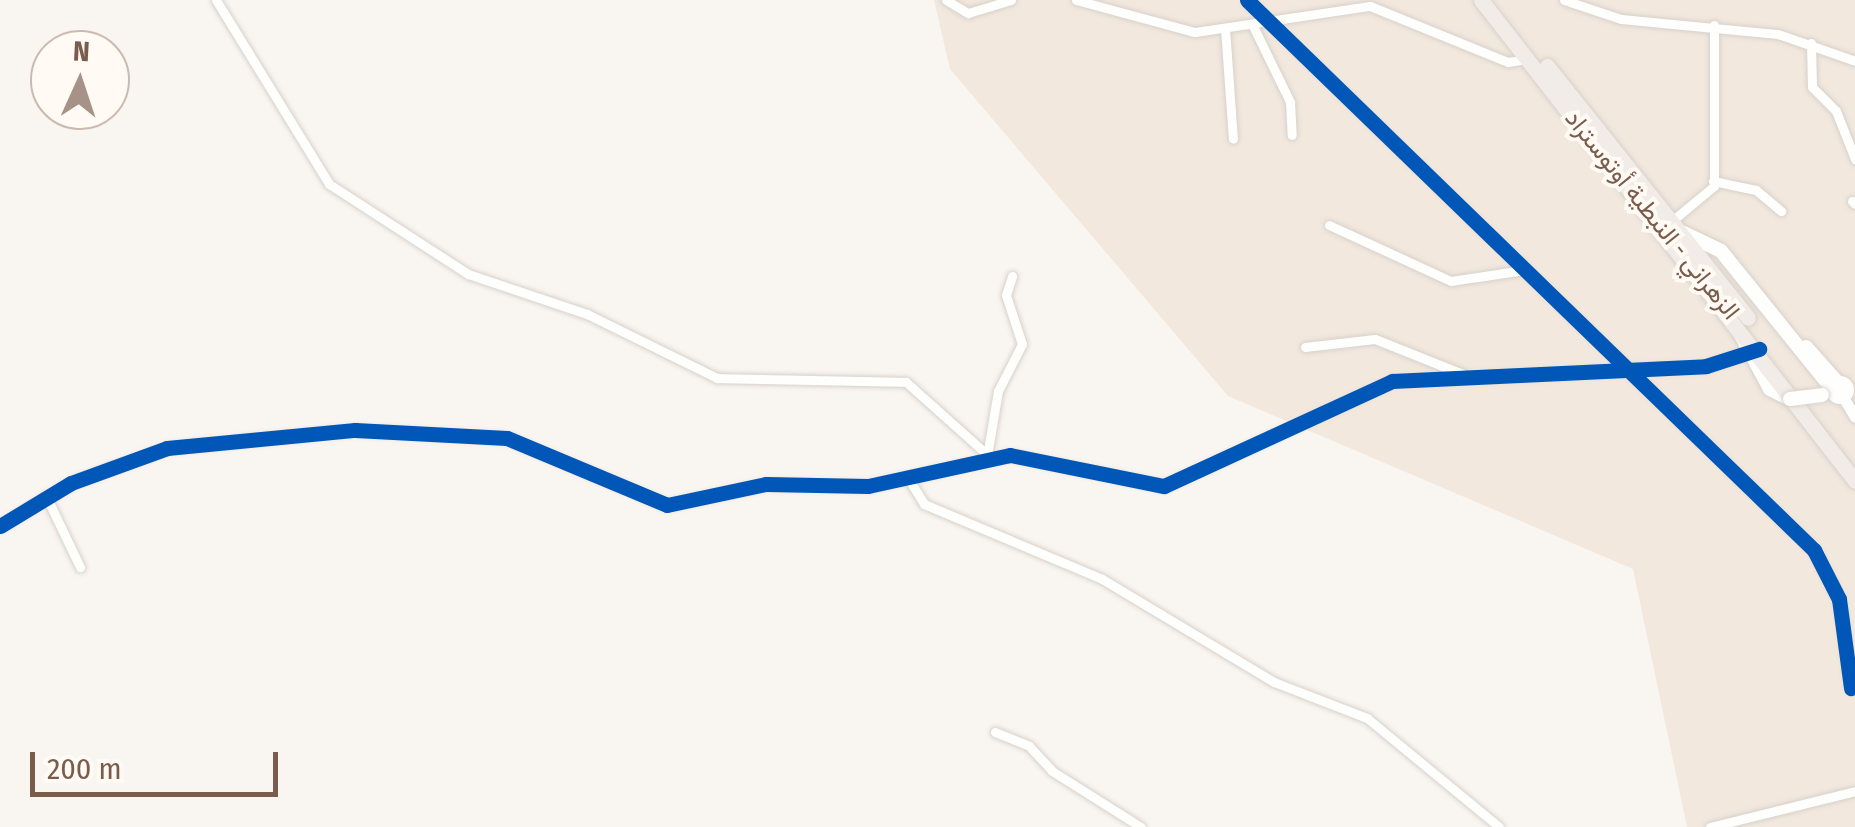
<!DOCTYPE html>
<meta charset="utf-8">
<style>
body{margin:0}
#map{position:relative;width:1855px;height:827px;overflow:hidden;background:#f9f5f0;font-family:"Fira Sans Condensed",Vazirmatn,sans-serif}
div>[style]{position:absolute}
.residential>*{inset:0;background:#f2e8de}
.roads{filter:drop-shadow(0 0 2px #d7d1cb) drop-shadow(0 0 2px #d7d1cb)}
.minor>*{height:9px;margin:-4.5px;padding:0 4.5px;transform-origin:4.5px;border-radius:4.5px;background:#fefefd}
.tertiary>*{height:11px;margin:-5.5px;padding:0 5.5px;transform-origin:5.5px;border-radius:5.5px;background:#fefefd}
.secondary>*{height:14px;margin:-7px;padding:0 7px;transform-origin:7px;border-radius:7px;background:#fefefd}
.secondary>.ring{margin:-7px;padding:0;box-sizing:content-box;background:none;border:14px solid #fefefd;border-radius:50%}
.trunk>*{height:15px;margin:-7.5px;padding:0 7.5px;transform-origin:7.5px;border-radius:7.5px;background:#f2ece8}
.bridges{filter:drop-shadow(0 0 2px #d9d2cb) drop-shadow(0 0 2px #d9d2cb)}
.secondary-bridge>*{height:14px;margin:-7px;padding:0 7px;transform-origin:7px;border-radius:7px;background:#fefefd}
.cycleway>*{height:15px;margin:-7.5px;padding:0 7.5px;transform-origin:7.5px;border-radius:7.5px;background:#0057b8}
span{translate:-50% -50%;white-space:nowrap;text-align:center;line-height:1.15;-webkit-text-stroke:8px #fffaf3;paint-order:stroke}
.street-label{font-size:25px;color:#7a5c4d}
.north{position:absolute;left:30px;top:30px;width:100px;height:100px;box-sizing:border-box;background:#fffaf3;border:2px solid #cabbb1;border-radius:50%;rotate:3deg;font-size:28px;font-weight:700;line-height:40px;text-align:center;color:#7a5c4d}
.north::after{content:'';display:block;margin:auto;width:35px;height:45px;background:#a69286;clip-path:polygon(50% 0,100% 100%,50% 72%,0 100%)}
.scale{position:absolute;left:30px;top:752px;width:248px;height:45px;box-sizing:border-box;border:5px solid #7a5c4d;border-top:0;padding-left:12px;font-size:30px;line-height:35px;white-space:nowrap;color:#7a5c4d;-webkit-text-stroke:8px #fffaf3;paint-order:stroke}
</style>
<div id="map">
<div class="residential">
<div style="clip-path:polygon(934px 0,1855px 0,1855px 827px,1687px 827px,1633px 569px,1228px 396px,950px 69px)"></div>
</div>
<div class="roads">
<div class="minor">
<div style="left:216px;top:0;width:216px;rotate:58.4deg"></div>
<div style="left:329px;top:184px;width:166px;rotate:32.9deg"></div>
<div style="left:468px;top:274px;width:126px;rotate:18.6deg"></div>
<div style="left:587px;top:314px;width:145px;rotate:26.2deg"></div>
<div style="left:717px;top:378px;width:189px;rotate:1.2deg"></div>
<div style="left:906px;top:382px;width:114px;rotate:41.8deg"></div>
<div style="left:946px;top:0;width:26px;rotate:31deg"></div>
<div style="left:968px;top:13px;width:45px;rotate:-16.8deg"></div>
<div style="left:1076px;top:0;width:123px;rotate:15.1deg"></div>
<div style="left:1195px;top:32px;width:177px;rotate:-8.5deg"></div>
<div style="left:1370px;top:6px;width:149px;rotate:22.1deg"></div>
<div style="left:1508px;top:62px;width:20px;rotate:-9deg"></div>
<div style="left:1247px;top:0;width:790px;rotate:44.13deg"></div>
<div style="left:1814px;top:550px;width:55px;rotate:63deg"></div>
<div style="left:1839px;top:599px;width:90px;rotate:82.3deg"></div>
<div style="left:1564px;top:0;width:60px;rotate:18.4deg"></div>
<div style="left:1621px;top:19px;width:158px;rotate:5.5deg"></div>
<div style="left:1778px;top:34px;width:82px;rotate:19.3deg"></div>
<div style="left:1253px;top:26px;width:85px;rotate:64deg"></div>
<div style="left:1290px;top:102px;width:33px;rotate:87deg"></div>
<div style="left:1225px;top:28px;width:111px;rotate:85.9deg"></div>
<div style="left:1811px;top:43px;width:44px;rotate:88.7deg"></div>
<div style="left:1812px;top:87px;width:34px;rotate:45deg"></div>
<div style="left:1836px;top:111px;width:52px;rotate:68.4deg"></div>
<div style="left:1713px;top:181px;width:44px;rotate:11.8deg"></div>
<div style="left:1756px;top:190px;width:33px;rotate:40deg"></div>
<div style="left:1852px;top:201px;width:4px;rotate:45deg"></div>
<div style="left:1673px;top:220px;width:53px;rotate:-39.7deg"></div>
<div style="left:1714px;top:186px;width:161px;rotate:-90deg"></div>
<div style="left:1329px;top:225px;width:134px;rotate:24.7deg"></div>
<div style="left:1451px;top:281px;width:74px;rotate:-8.6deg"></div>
<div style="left:1305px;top:347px;width:70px;rotate:-6.5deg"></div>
<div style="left:1375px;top:339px;width:97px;rotate:21.8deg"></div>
<div style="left:988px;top:450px;width:60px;rotate:-80.4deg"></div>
<div style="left:998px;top:391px;width:53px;rotate:-62.9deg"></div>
<div style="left:1022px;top:344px;width:52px;rotate:-108.1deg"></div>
<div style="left:1006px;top:295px;width:20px;rotate:-72deg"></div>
<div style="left:908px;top:478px;width:31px;rotate:58deg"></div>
<div style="left:924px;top:504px;width:193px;rotate:22.8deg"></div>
<div style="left:1102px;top:579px;width:200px;rotate:30.9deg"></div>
<div style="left:1274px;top:682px;width:100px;rotate:21.2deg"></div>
<div style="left:1367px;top:718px;width:171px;rotate:39.5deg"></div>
<div style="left:46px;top:496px;width:79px;rotate:64.4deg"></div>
<div style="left:0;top:526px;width:83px;rotate:-31.2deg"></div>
<div style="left:71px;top:483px;width:102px;rotate:-20deg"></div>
<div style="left:167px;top:448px;width:189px;rotate:-5.5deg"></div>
<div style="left:355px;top:430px;width:152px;rotate:3deg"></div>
<div style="left:507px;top:438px;width:173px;rotate:22.7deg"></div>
<div style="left:667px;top:505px;width:101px;rotate:-12deg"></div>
<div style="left:766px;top:484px;width:102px;rotate:1.1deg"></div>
<div style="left:868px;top:486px;width:145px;rotate:-12.3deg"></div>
<div style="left:1010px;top:455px;width:157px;rotate:11.4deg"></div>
<div style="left:1164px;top:486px;width:251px;rotate:-24.7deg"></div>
<div style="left:1392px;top:381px;width:314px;rotate:-2.7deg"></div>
<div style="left:1706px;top:366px;width:50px;rotate:-17.4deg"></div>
<div style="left:995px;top:732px;width:37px;rotate:22deg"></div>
<div style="left:1029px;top:746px;width:34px;rotate:47deg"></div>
<div style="left:1052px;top:771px;width:105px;rotate:32.2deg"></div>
<div style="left:1710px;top:827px;width:149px;rotate:-13.9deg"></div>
</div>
<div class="tertiary">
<div style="left:1843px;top:397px;width:23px;rotate:59deg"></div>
</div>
<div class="secondary">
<div style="left:1684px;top:233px;width:41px;rotate:25.9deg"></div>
<div style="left:1721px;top:251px;width:179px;rotate:51.1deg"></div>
<div style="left:1741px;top:335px;width:61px;rotate:61.8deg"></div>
<div style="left:1770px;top:389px;width:22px;rotate:27deg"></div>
<div style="left:1806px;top:347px;width:48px;rotate:48.4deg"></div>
<div class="ring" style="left:1833px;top:383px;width:0;height:0"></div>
</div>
<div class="trunk">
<div style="left:1481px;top:0;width:609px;rotate:52.13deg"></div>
<div style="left:1547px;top:66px;width:322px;rotate:51.4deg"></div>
</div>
</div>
<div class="bridges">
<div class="secondary-bridge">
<div style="left:1790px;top:399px;width:32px;rotate:-7deg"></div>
</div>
</div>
<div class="cycleway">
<div style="left:1247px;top:0;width:790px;rotate:44.13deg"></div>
<div style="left:1814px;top:550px;width:55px;rotate:63deg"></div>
<div style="left:1839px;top:599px;width:90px;rotate:82.3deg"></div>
<div style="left:0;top:526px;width:83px;rotate:-31.2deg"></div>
<div style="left:71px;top:483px;width:102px;rotate:-20deg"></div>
<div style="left:167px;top:448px;width:189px;rotate:-5.5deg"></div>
<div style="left:355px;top:430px;width:152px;rotate:3deg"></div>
<div style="left:507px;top:438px;width:173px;rotate:22.7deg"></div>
<div style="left:667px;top:505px;width:101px;rotate:-12deg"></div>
<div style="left:766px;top:484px;width:102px;rotate:1.1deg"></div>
<div style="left:868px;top:486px;width:145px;rotate:-12.3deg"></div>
<div style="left:1010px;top:455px;width:157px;rotate:11.4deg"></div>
<div style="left:1164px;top:486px;width:251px;rotate:-24.7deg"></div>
<div style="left:1392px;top:381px;width:314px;rotate:-2.7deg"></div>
<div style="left:1706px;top:366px;width:56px;rotate:-17.8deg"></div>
</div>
<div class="street-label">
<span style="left:1652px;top:215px;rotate:51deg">الزهراني - النبطية أوتوستراد</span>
</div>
<div class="north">N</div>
<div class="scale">200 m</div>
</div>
